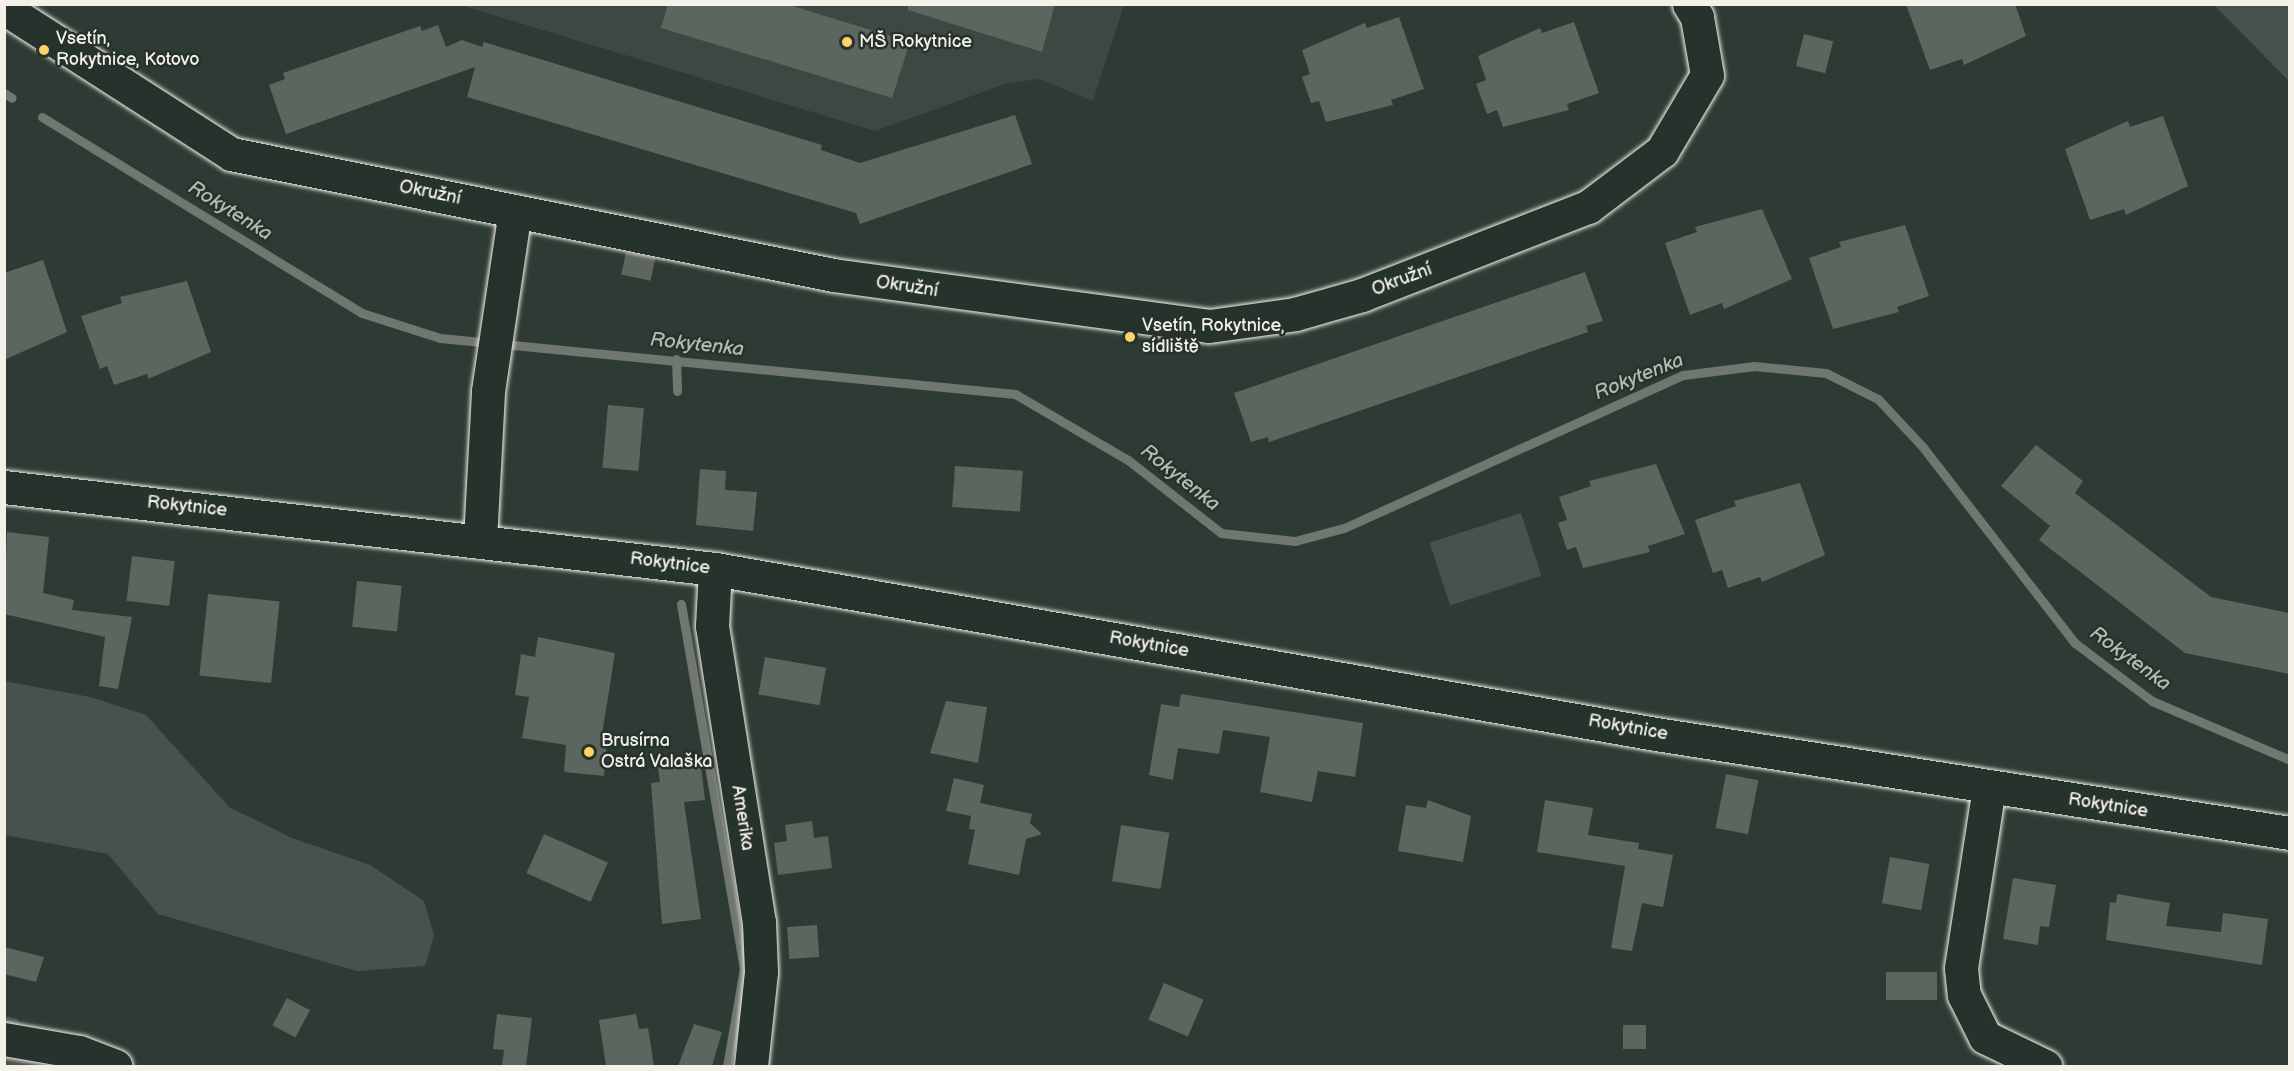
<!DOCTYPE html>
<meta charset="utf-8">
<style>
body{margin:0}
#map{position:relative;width:2294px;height:1071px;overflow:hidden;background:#2e3b34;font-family:"Balsamiq Sans",sans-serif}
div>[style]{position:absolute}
.built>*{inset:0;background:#3c4841}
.green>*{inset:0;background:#48524c;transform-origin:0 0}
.stream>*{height:9px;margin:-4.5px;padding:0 4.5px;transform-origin:4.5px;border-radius:4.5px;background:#6f7770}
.building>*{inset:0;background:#5c655e;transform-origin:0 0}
.roads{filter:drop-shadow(0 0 2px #f4f1e8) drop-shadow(0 0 2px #f4f1e8)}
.street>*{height:33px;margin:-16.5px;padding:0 16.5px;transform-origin:16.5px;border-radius:16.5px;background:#26332d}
.primary>*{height:33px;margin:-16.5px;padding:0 16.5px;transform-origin:16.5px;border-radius:16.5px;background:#26332d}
.dots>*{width:16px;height:16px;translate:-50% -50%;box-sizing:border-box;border:3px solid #26332d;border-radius:50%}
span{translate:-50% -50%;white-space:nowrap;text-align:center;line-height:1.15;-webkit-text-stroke:5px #26332d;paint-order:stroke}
.poi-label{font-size:18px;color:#f4f1e8}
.left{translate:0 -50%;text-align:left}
.street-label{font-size:18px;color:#f4f1e8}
.water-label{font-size:20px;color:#b8bab2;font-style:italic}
.frame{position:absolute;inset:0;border:6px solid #f4f1e8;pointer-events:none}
</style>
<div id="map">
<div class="built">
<div style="clip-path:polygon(460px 5px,460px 4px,1124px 5px,1093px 101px,1039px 79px,1008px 83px,875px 131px)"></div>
</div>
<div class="green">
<div style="clip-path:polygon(2214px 5px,2289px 5px,2289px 81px)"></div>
<div style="left:1521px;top:513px;width:66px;height:96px;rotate:72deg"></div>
<div style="clip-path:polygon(4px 681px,90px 697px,146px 715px,229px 807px,292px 838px,370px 865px,424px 901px,434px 935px,425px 966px,357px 971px,158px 914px,108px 854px,5px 835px)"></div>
<div style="clip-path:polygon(5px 1016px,17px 1019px,44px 1066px,5px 1066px)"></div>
</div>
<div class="stream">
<div style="left:4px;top:93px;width:9px;rotate:32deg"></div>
<div style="left:42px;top:117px;width:375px;rotate:31.5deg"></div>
<div style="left:362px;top:313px;width:82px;rotate:17.8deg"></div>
<div style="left:440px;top:338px;width:578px;rotate:5.56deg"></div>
<div style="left:1015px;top:394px;width:131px;rotate:30.3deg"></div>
<div style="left:1128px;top:460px;width:118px;rotate:38.1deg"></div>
<div style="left:1221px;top:533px;width:74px;rotate:6.2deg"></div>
<div style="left:1295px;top:541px;width:51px;rotate:-14.9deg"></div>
<div style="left:1344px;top:528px;width:372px;rotate:-24.3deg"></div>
<div style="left:1683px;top:375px;width:72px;rotate:-7.2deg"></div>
<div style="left:1754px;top:366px;width:72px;rotate:5.6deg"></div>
<div style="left:1826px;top:373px;width:58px;rotate:26.6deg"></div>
<div style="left:1878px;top:399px;width:64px;rotate:46.9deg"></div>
<div style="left:1922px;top:446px;width:249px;rotate:52.2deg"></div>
<div style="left:2075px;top:643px;width:96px;rotate:37deg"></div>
<div style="left:2152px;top:701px;width:150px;rotate:23.1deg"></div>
<div style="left:676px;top:359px;width:32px;rotate:88deg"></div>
<div style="left:681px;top:604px;width:369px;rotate:80.2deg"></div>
<div style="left:744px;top:968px;width:99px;rotate:99.8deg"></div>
</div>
<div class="building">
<div style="clip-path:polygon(668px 4px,786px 4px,910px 42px,892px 98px,661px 28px)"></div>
<div style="clip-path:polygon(908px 4px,1055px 4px,1042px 52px,908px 10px)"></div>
<div style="clip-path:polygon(1906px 4px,2015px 4px,2026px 36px,1964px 65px,1962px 59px,1930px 70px)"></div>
<div style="clip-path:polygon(1399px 17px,1424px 89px,1391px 100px,1393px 105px,1326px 122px,1319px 101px,1311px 103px,1302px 77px,1310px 74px,1302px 50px,1365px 23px,1367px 28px)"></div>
<div style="clip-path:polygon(1574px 22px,1599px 93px,1567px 104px,1569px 110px,1503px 127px,1497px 110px,1487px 114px,1476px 84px,1486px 80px,1478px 56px,1540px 28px,1542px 33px)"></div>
<div style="clip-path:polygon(438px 25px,446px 47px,462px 40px,482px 47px,484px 42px,822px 145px,821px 150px,860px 163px,1015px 115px,1032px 164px,860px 224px,856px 213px,467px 97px,475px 67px,286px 134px,269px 85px,285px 79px,283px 73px,420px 26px,422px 31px)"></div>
<div style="left:1804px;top:34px;width:30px;height:33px;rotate:14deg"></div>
<div style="clip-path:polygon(2163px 116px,2188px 186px,2126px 215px,2124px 209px,2090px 220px,2065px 149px,2128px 121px,2130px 127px)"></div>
<div style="clip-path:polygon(1762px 209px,1792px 279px,1724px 309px,1722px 303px,1690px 315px,1665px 243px,1697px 232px,1695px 227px)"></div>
<div style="clip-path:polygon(1905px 225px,1929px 296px,1897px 307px,1899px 312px,1833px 329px,1809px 258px,1841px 247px,1839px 242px)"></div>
<div style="left:626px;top:252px;width:30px;height:23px;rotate:12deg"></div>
<div style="clip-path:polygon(43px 260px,67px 332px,4px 360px,4px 273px)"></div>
<div style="clip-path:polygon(1585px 272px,1603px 321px,1586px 326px,1588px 332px,1269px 442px,1268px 437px,1251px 442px,1234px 393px)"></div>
<div style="clip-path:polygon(187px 281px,211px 352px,148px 379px,147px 374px,114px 385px,107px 366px,100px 369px,81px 316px,122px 303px,120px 297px)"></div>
<div style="left:608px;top:405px;width:36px;height:63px;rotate:5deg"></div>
<div style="clip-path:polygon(2036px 445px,2083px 481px,2075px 493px,2211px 597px,2289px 613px,2289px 674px,2185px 653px,2039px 540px,2050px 526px,2001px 486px)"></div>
<div style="clip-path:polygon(1656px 464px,1685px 534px,1648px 546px,1650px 552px,1583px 568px,1576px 547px,1567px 550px,1558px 523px,1567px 520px,1559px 497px,1591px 486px,1589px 481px)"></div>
<div style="left:955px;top:466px;width:68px;height:41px;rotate:4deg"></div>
<div style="clip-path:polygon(700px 469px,726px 471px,725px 490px,757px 492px,753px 531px,696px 525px)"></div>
<div style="clip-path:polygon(1800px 483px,1825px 555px,1762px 582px,1760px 577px,1728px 588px,1722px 570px,1713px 573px,1695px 520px,1736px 506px,1734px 501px)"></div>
<div style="clip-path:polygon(7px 532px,49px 537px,43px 593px,74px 600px,72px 610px,132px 617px,118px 689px,99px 686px,105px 637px,4px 614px)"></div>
<div style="left:132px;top:556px;width:43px;height:45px;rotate:7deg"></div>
<div style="left:357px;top:581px;width:45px;height:46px;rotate:6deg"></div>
<div style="left:208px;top:594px;width:72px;height:82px;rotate:6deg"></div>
<div style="clip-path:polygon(538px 637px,615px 653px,601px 741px,607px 741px,604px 776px,564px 772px,566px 745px,522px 738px,529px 697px,515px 695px,521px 654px,535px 657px)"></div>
<div style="left:765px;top:657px;width:62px;height:38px;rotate:10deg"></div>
<div style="clip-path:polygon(1181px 694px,1363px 723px,1355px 777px,1318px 771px,1312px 802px,1260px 792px,1270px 737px,1223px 730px,1219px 754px,1178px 748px,1173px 780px,1149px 775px,1161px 704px,1179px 707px)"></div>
<div style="clip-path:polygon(946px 701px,987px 707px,978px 763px,930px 753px)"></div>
<div style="clip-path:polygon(700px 757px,705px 800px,684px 802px,701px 919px,662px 924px,651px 783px,660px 782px,657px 761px)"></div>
<div style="left:1726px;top:774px;width:33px;height:55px;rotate:11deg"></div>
<div style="clip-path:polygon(954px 778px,984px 785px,980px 803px,1032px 814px,1030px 823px,1042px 834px,1026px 839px,1019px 875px,968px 864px,975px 830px,969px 829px,971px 816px,946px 811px)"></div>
<div style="clip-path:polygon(1428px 800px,1471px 816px,1463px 862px,1398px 851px,1406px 805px,1426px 808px)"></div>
<div style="clip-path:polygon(1545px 800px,1593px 808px,1588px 835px,1639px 843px,1638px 849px,1673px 855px,1663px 907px,1642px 903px,1632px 951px,1611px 948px,1625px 866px,1537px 852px)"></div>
<div style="clip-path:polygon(812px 821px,814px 838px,828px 836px,832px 868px,778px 875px,774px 843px,787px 841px,785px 825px)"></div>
<div style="left:1121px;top:825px;width:49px;height:57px;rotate:9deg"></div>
<div style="left:544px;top:834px;width:70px;height:43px;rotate:24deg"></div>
<div style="left:1890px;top:857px;width:40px;height:47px;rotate:10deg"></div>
<div style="clip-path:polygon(2013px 878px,2056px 885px,2049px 927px,2040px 926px,2038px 945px,2003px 939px)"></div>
<div style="clip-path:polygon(2117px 894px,2170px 903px,2166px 926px,2221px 932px,2223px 913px,2268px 919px,2262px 965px,2106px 940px,2110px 902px,2116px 903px)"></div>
<div style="left:817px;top:925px;width:32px;height:30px;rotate:86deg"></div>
<div style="clip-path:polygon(4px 947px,44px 957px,36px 982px,4px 974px)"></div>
<div style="left:1886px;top:972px;width:51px;height:28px"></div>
<div style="left:1164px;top:983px;width:43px;height:40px;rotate:23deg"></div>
<div style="left:287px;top:998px;width:26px;height:31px;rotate:28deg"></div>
<div style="clip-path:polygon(497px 1014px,532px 1018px,526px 1066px,502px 1066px,504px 1050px,493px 1049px)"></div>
<div style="clip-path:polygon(636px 1014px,639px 1029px,648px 1028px,654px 1066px,606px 1066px,599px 1020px)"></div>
<div style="clip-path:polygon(694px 1024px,722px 1032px,712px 1066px,678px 1066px)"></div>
<div style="left:1623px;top:1025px;width:23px;height:24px"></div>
</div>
<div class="roads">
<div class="street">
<div style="left:4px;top:8px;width:270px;rotate:32.7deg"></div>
<div style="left:231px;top:154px;width:614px;rotate:11.36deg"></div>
<div style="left:833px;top:275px;width:379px;rotate:7.7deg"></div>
<div style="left:1209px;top:326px;width:87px;rotate:-7.9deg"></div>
<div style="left:1295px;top:314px;width:70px;rotate:-15.8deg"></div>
<div style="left:1362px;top:295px;width:243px;rotate:-21.3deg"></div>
<div style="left:1588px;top:207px;width:93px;rotate:-37.1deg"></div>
<div style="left:1662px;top:151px;width:88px;rotate:-59.4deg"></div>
<div style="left:1707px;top:75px;width:59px;rotate:-99.8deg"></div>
<div style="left:1697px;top:17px;width:15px;rotate:-122deg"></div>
<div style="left:480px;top:540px;width:149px;rotate:-86.9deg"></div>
<div style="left:488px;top:391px;width:182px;rotate:-81.5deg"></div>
<div style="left:715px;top:569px;width:57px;rotate:93deg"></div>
<div style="left:712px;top:626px;width:300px;rotate:81deg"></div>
<div style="left:759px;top:922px;width:50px;rotate:87.7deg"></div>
<div style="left:761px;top:972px;width:95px;rotate:96.1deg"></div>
<div style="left:1989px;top:787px;width:183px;rotate:98.8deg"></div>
<div style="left:1961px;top:968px;width:27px;rotate:84deg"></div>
<div style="left:1964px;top:995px;width:47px;rotate:63.4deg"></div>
<div style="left:1985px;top:1037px;width:67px;rotate:25.8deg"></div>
<div style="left:4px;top:1039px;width:76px;rotate:9.8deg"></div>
<div style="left:79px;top:1052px;width:39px;rotate:21deg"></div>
</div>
<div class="primary">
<div style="left:4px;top:487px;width:716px;rotate:6.58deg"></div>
<div style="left:715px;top:569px;width:955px;rotate:9.95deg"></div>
<div style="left:1656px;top:734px;width:642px;rotate:8.88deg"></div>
</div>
</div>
<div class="dots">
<div style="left:847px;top:42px;background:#ffd166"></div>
<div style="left:44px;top:50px;background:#ffd166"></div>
<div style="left:1130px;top:337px;background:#ffd166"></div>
<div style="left:589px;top:752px;background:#ffd166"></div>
</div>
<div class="poi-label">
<span class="left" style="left:56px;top:50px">Vsetín,<br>Rokytnice, Kotovo</span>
<span class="left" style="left:859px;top:42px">MŠ Rokytnice</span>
<span class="left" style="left:1142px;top:337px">Vsetín, Rokytnice,<br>sídliště</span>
<span class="left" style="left:601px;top:752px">Brusírna<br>Ostrá Valaška</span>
</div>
<div class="street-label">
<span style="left:430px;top:193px;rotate:12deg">Okružní</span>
<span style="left:1402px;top:280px;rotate:-20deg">Okružní</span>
<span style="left:907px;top:287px;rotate:9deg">Okružní</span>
<span style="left:187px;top:507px;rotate:6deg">Rokytnice</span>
<span style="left:670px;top:564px;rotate:7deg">Rokytnice</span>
<span style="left:1149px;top:645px;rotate:10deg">Rokytnice</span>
<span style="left:1628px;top:728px;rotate:10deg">Rokytnice</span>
<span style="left:2108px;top:806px;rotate:9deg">Rokytnice</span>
<span style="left:742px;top:818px;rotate:81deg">Amerika</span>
</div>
<div class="water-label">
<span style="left:230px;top:211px;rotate:32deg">Rokytenka</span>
<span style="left:697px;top:345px;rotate:6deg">Rokytenka</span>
<span style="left:1639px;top:377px;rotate:-22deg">Rokytenka</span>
<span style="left:1180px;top:478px;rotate:38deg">Rokytenka</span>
<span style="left:2130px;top:659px;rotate:36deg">Rokytenka</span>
</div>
<div class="frame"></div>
</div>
